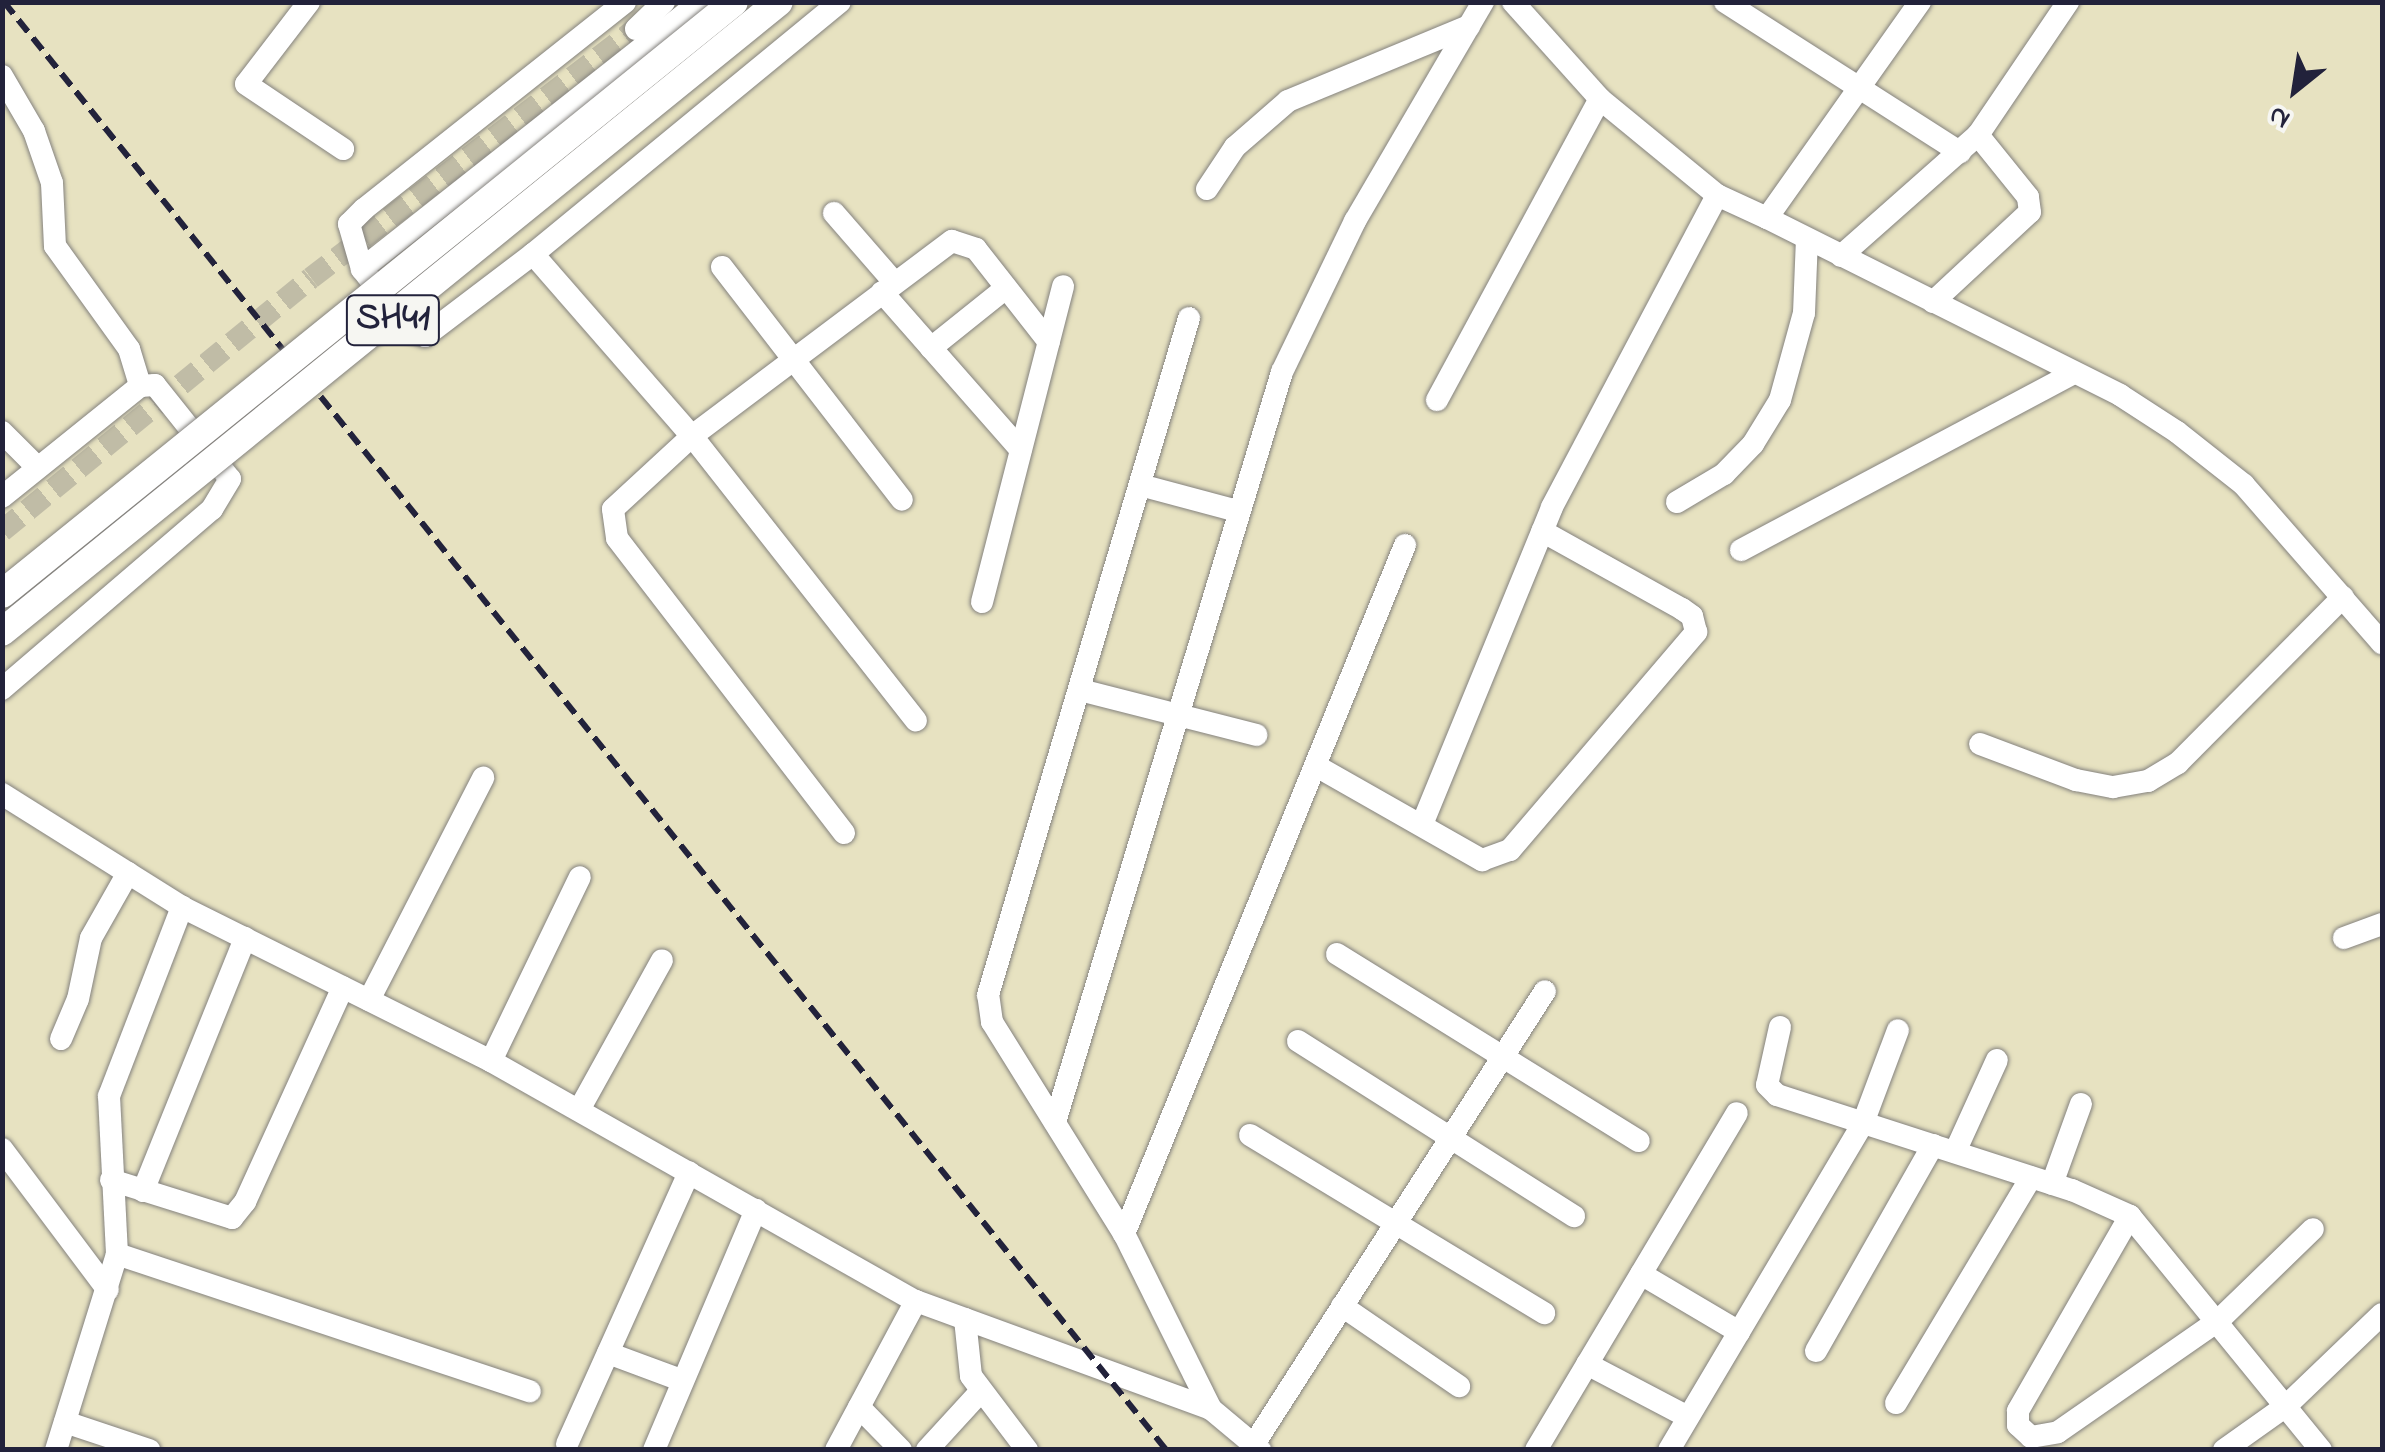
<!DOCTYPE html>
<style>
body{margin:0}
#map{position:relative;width:2385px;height:1452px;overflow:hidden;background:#e7e2c1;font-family:"Indie Flower",sans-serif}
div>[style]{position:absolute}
.minor-tunnel>*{height:22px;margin-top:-11px;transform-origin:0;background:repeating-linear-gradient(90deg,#c0bca6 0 22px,transparent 0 33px)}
.roads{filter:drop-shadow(0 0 2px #84827e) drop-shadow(0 0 2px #84827e)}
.minor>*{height:22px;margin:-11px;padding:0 11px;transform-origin:11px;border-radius:11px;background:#fff}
.rail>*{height:6px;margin-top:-3px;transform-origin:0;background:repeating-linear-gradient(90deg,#22223b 0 15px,transparent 0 23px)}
.bridges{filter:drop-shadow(0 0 2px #84827e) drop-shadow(0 0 2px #84827e)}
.major-bridge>*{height:28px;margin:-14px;padding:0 14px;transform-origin:14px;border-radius:14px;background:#fff}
span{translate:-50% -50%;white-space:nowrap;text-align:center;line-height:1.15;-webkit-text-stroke:8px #f6f6f2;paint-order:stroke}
.shield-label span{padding:2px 8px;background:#f6f6f2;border:2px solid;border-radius:8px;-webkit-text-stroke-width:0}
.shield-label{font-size:38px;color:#22223b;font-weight:700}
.frame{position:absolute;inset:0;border:5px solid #22223b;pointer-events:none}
.north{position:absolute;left:2245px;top:40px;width:100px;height:100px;-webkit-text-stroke:8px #f6f6f2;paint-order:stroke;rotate:210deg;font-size:28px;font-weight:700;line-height:40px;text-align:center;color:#22223b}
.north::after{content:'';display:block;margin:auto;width:35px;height:45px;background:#22223b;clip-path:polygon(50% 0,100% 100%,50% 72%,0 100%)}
</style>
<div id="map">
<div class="minor-tunnel">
<div style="left:2px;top:531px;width:399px;rotate:-39.3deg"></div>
<div style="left:311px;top:278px;width:409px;rotate:-37.5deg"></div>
</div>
<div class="roads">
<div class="minor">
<div style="left:309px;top:2px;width:103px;rotate:127.5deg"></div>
<div style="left:246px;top:84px;width:117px;rotate:33.8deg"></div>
<div style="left:700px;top:2px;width:431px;rotate:141.7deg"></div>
<div style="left:362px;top:269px;width:78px;rotate:52.3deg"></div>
<div style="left:410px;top:331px;width:16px;rotate:18deg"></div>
<div style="left:425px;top:336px;width:136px;rotate:-37.2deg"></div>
<div style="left:533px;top:254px;width:397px;rotate:-39.4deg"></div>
<div style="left:1513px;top:2px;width:130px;rotate:48.1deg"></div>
<div style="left:1600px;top:99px;width:151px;rotate:39.4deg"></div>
<div style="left:1725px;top:2px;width:279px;rotate:32.6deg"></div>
<div style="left:636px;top:29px;width:39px;rotate:-44deg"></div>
<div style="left:2px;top:76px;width:64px;rotate:59.8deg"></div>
<div style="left:34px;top:131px;width:55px;rotate:70.9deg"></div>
<div style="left:52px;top:183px;width:63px;rotate:87.3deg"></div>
<div style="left:55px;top:246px;width:127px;rotate:54.3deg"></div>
<div style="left:129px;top:349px;width:39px;rotate:73deg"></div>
<div style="left:1207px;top:189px;width:50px;rotate:-56.3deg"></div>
<div style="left:1235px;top:147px;width:70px;rotate:-41deg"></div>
<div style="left:1288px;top:101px;width:196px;rotate:-22.5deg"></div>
<div style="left:834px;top:213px;width:91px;rotate:49deg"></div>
<div style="left:1767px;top:218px;width:395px;rotate:26.6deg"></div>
<div style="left:2120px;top:395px;width:68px;rotate:33deg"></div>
<div style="left:2177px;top:432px;width:85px;rotate:38.3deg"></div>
<div style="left:2244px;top:485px;width:210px;rotate:48.9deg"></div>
<div style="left:533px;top:254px;width:242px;rotate:48.9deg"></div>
<div style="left:692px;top:436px;width:362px;rotate:51.8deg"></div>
<div style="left:1841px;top:256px;width:183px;rotate:-41.5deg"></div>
<div style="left:1978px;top:135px;width:161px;rotate:-55.9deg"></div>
<div style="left:722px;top:267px;width:294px;rotate:52.3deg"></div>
<div style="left:362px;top:269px;width:47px;rotate:-106.1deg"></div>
<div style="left:349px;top:224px;width:21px;rotate:-45deg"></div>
<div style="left:364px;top:209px;width:333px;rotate:-38.4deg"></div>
<div style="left:882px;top:292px;width:210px;rotate:48.7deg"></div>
<div style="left:1933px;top:302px;width:132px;rotate:-42.9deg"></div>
<div style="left:2030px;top:212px;width:15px;rotate:-98deg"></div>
<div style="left:2028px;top:197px;width:80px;rotate:-128.9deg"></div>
<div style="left:931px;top:348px;width:96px;rotate:-38.7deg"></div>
<div style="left:1437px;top:400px;width:342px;rotate:-61.6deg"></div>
<div style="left:2px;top:432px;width:49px;rotate:45deg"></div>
<div style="left:1140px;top:485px;width:100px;rotate:15deg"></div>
<div style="left:2px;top:497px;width:177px;rotate:-38.8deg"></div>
<div style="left:140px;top:386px;width:15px;rotate:-4deg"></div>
<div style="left:155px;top:385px;width:120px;rotate:51.4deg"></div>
<div style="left:230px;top:479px;width:35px;rotate:121deg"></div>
<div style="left:212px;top:509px;width:277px;rotate:139.4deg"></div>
<div style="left:1677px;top:502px;width:55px;rotate:-30.8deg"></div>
<div style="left:1724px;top:474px;width:42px;rotate:-46deg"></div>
<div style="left:1753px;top:444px;width:52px;rotate:-58.5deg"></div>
<div style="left:1780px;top:400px;width:90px;rotate:-74.6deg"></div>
<div style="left:1804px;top:313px;width:74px;rotate:-87.7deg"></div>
<div style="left:1741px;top:550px;width:377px;rotate:-28deg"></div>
<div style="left:982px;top:602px;width:326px;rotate:-75.6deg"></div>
<div style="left:1080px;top:690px;width:182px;rotate:14.3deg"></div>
<div style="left:1980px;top:744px;width:103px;rotate:20.6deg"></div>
<div style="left:2076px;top:780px;width:38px;rotate:11deg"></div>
<div style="left:2113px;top:787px;width:36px;rotate:-10deg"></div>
<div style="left:2148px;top:781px;width:35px;rotate:-31deg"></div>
<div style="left:2178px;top:763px;width:234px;rotate:-45.2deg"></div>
<div style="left:1318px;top:767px;width:189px;rotate:29.6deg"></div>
<div style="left:1482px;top:860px;width:30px;rotate:-20deg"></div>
<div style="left:1510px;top:850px;width:287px;rotate:-49.5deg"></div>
<div style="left:1696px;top:632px;width:16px;rotate:-104deg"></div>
<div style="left:1692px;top:616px;width:12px;rotate:-145deg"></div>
<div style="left:1682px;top:609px;width:160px;rotate:-150.9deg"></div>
<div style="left:2px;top:794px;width:213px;rotate:32.1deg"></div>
<div style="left:182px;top:907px;width:345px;rotate:26.5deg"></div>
<div style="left:491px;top:1061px;width:488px;rotate:29.5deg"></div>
<div style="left:916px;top:1301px;width:314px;rotate:20.1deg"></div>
<div style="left:1211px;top:1409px;width:64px;rotate:39.9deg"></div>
<div style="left:1423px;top:822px;width:340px;rotate:-67.7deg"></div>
<div style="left:1552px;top:507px;width:353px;rotate:-62.1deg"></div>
<div style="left:1717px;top:195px;width:55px;rotate:24.7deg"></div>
<div style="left:1767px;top:218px;width:265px;rotate:-54.7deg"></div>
<div style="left:844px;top:833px;width:372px;rotate:-127.6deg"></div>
<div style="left:617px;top:538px;width:29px;rotate:-98deg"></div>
<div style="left:613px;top:509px;width:108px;rotate:-42.7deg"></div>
<div style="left:692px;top:436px;width:325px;rotate:-36.9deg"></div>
<div style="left:952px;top:241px;width:25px;rotate:18deg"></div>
<div style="left:976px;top:249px;width:118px;rotate:51.9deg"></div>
<div style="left:2344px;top:938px;width:40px;rotate:-20.2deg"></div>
<div style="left:1337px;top:954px;width:355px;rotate:31.8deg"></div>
<div style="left:369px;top:1000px;width:250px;rotate:-62.8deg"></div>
<div style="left:1780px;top:1027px;width:59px;rotate:102.6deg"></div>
<div style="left:1767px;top:1085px;width:14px;rotate:45deg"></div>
<div style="left:1777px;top:1095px;width:310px;rotate:17.9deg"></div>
<div style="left:2072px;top:1190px;width:64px;rotate:24.1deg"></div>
<div style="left:2130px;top:1216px;width:302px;rotate:50.8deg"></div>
<div style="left:61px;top:1039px;width:43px;rotate:-67deg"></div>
<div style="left:78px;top:999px;width:62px;rotate:-78deg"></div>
<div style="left:91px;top:938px;width:75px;rotate:-60.4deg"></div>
<div style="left:1298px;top:1041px;width:327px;rotate:32.4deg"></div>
<div style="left:491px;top:1061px;width:204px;rotate:-64.2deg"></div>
<div style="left:579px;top:1110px;width:171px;rotate:-61deg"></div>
<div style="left:1055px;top:1122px;width:784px;rotate:-73.16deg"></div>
<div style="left:1282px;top:372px;width:168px;rotate:-64.2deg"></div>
<div style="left:1355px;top:221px;width:254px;rotate:-59.7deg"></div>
<div style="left:1250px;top:1135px;width:344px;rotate:31.2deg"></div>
<div style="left:2px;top:1149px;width:176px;rotate:53.1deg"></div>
<div style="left:1955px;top:1152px;width:101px;rotate:-65.5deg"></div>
<div style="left:111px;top:1180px;width:127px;rotate:17.4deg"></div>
<div style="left:232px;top:1218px;width:21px;rotate:-51deg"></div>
<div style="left:245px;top:1202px;width:236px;rotate:-65.5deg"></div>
<div style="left:2052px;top:1184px;width:85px;rotate:-70.1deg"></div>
<div style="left:143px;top:1191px;width:273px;rotate:-68deg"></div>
<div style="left:2130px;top:1216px;width:225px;rotate:119.9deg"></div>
<div style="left:2018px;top:1411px;width:14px;rotate:90deg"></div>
<div style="left:2018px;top:1425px;width:18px;rotate:43deg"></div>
<div style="left:2031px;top:1437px;width:27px;rotate:-10deg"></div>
<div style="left:2058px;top:1432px;width:195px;rotate:-34.8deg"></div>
<div style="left:2218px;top:1321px;width:132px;rotate:-44.1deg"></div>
<div style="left:1124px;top:1234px;width:250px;rotate:-121.9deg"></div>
<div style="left:992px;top:1022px;width:27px;rotate:-98deg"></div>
<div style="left:988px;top:995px;width:706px;rotate:-73.46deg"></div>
<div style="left:117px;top:1254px;width:435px;rotate:18.4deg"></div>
<div style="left:1641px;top:1274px;width:114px;rotate:30.6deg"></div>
<div style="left:1342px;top:1306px;width:142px;rotate:34.4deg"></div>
<div style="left:965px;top:1319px;width:57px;rotate:84deg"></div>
<div style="left:971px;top:1376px;width:93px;rotate:52.9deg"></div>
<div style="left:1816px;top:1351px;width:237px;rotate:-60.4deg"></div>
<div style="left:608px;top:1353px;width:78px;rotate:20.3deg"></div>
<div style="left:1587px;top:1364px;width:114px;rotate:27.7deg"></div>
<div style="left:1896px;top:1403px;width:263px;rotate:-59.1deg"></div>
<div style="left:859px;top:1407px;width:60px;rotate:45.7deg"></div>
<div style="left:1211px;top:1409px;width:195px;rotate:-116.4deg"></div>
<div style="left:1124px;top:1234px;width:744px;rotate:-67.81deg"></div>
<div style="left:65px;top:1422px;width:89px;rotate:18.4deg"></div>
<div style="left:567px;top:1444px;width:298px;rotate:-65.8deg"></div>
<div style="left:1254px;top:1444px;width:538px;rotate:-57.28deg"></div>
<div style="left:56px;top:1450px;width:205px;rotate:-72.7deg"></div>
<div style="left:117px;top:1254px;width:158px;rotate:-92.9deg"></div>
<div style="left:109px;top:1096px;width:203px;rotate:-68.9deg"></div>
<div style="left:654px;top:1450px;width:261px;rotate:-67deg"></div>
<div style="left:836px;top:1450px;width:169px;rotate:-61.8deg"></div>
<div style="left:927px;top:1450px;width:80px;rotate:-47.5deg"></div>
<div style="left:1536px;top:1450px;width:392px;rotate:-59.2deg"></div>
<div style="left:1669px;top:1450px;width:380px;rotate:-59.3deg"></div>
<div style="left:1863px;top:1123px;width:99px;rotate:-69.4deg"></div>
<div style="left:2224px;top:1450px;width:76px;rotate:-35.4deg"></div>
<div style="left:2286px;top:1406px;width:133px;rotate:-43.8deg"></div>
</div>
</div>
<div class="rail">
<div style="left:4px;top:2px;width:1857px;rotate:51.25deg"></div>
</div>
<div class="bridges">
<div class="major-bridge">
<div style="left:2px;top:594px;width:941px;rotate:-38.96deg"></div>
<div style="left:2px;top:632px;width:1000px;rotate:-39.04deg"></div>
</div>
</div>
<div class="shield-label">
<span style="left:393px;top:320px">SH41</span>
</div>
<div class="frame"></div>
<div class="north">N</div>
</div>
